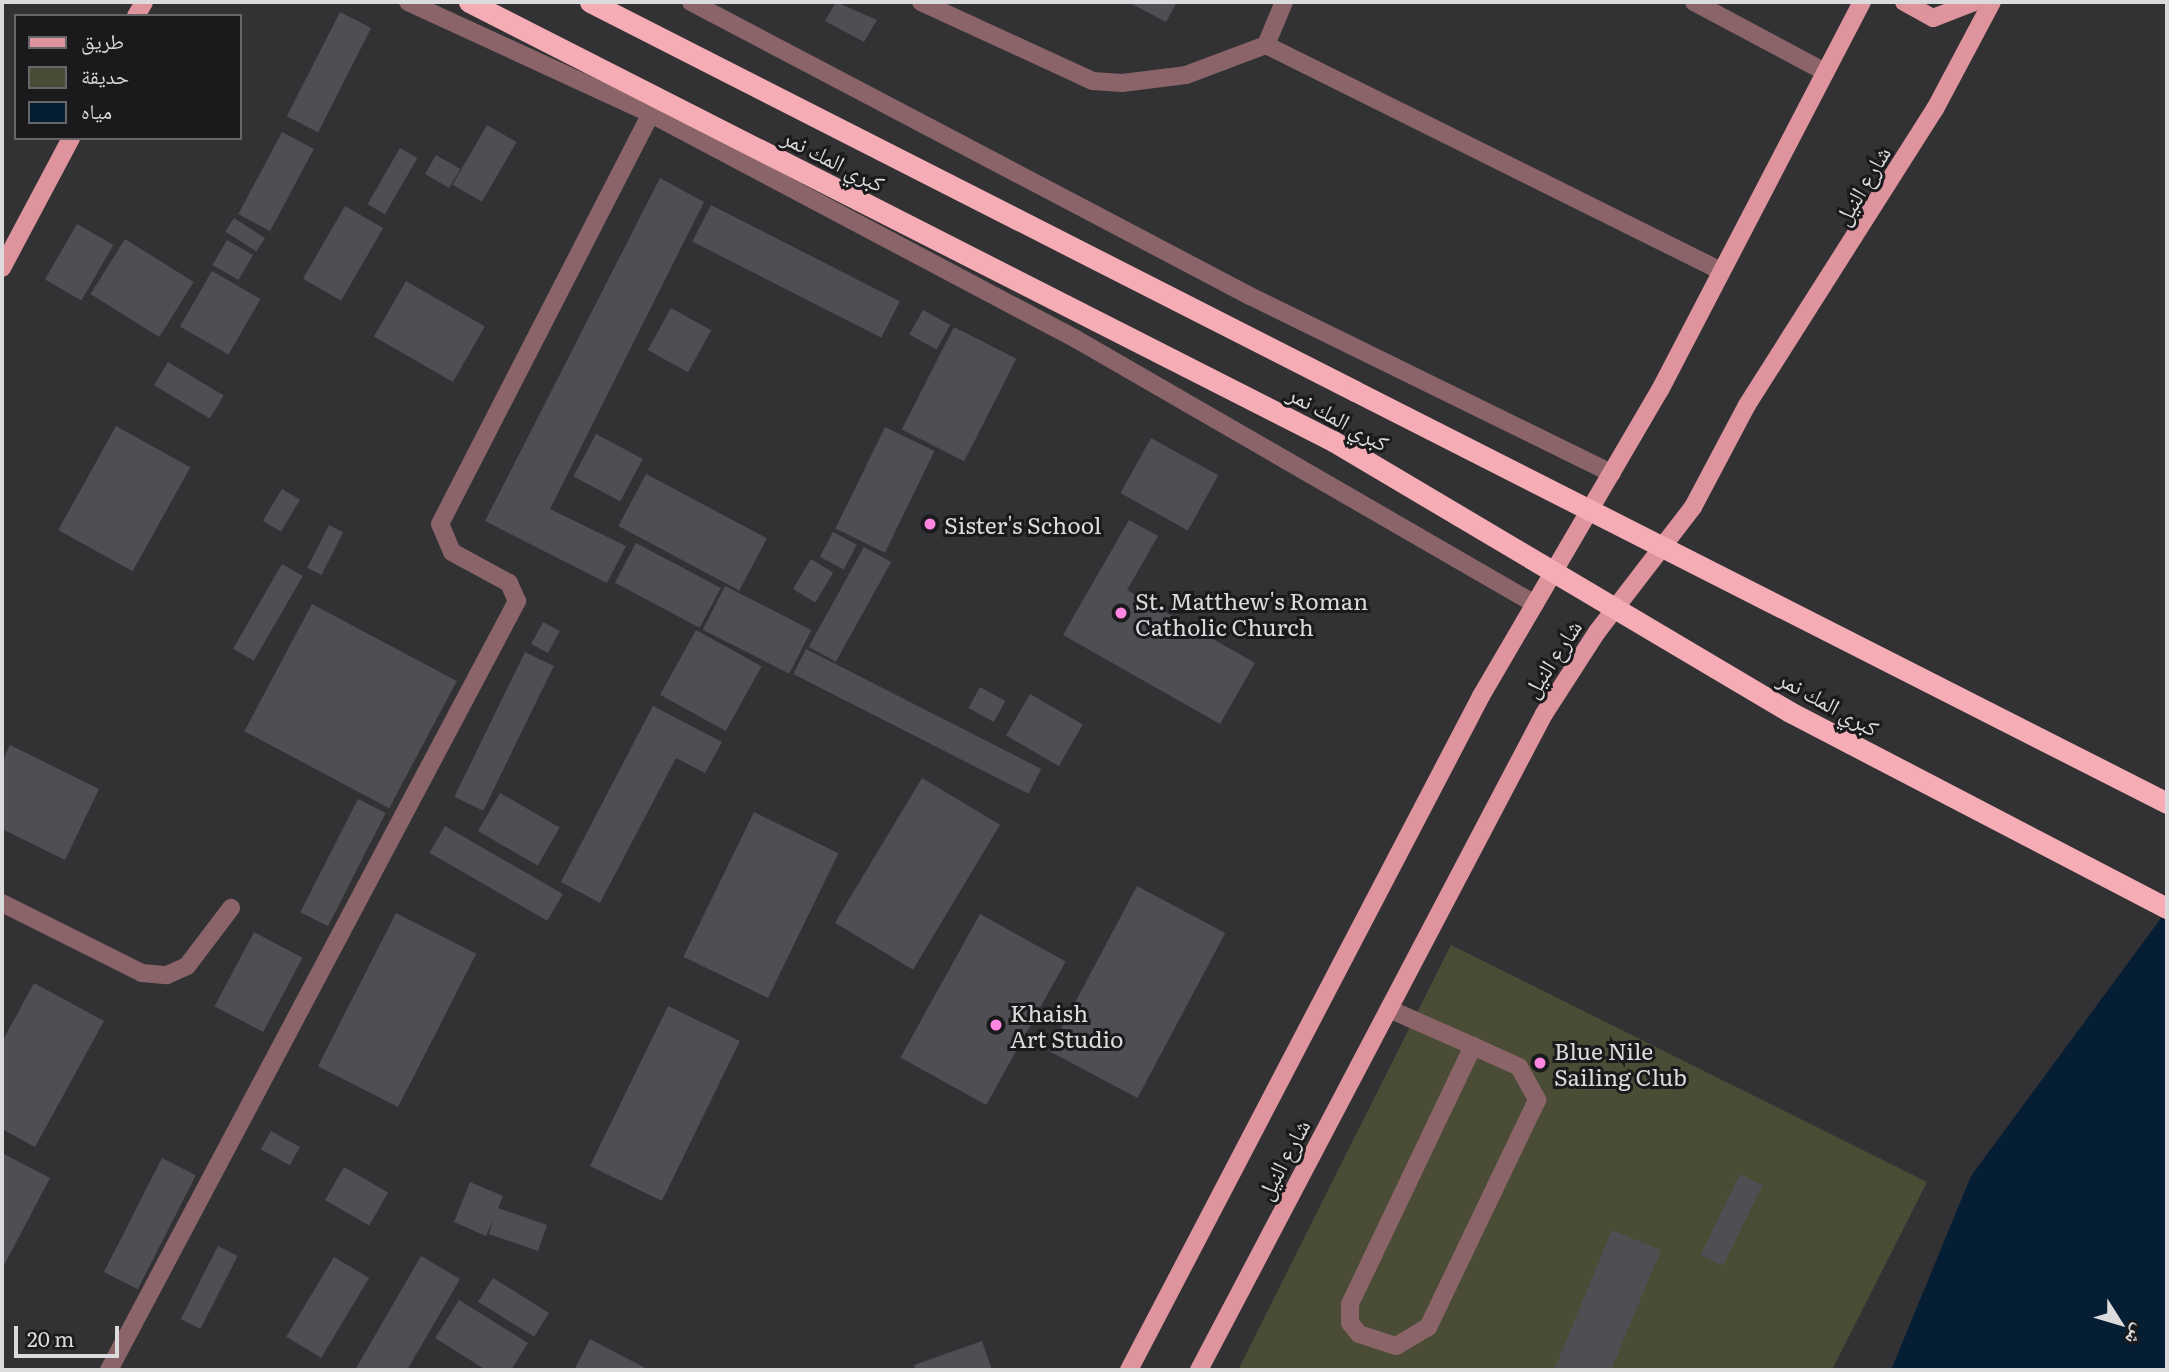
<!DOCTYPE html>
<meta charset="utf-8">
<style>
body{margin:0}
#map{position:relative;width:2169px;height:1372px;overflow:hidden;background:#323235;font-family:Literata,"Noto Naskh Arabic",serif}
div>[style]{position:absolute}
.green>*{inset:0;background:#4a4c35}
.water>*{inset:0;background:#051e33}
.building>*{inset:0;background:#4e4f52;transform-origin:0 0}
.minor>*{height:18px;margin:-9px;padding:0 9px;transform-origin:9px;border-radius:9px;background:#8a6468}
.major>*{height:18px;margin:-9px;padding:0 9px;transform-origin:9px;border-radius:9px;background:#df939d}
.highway>*{height:21px;margin:-10.5px;padding:0 10.5px;transform-origin:10.5px;border-radius:10.5px;background:#f6acb5}
.highway-bridge>*{height:21px;margin:-10.5px;padding:0 10.5px;transform-origin:10.5px;border-radius:10.5px;background:#f6acb5}
.dots>*{width:19px;height:19px;translate:-50% -50%;box-sizing:border-box;border:4px solid #1a1a1c;border-radius:50%}
span{translate:-50% -50%;white-space:nowrap;text-align:center;line-height:1.15;-webkit-text-stroke:6px #1a1a1c;paint-order:stroke}
.street-label{font-size:23px;color:#dbdbdd}
.poi-label{font-size:23px;color:#dbdbdd}
.left{translate:0 -50%;text-align:left}
.frame{position:absolute;inset:0;border:4px solid #dbdbdd;pointer-events:none}
.legend{position:absolute;left:14px;top:14px;width:228px;height:126px;box-sizing:border-box;background:#1a1a1c;border:2px solid #676769;margin:0;padding:9px 12px;list-style:none;font-size:21px;color:#dbdbdd}
.legend li{display:flex;align-items:center;gap:14px;height:35px}
.legend b{width:35px;border:2px solid #676769}
.north{position:absolute;left:2085px;top:1288px;width:70px;height:70px;-webkit-text-stroke:5px #1a1a1c;paint-order:stroke;rotate:127deg;font-size:19px;font-weight:700;line-height:28px;text-align:center;color:#dbdbdd}
.north::after{content:'';display:block;margin:auto;width:24px;height:32px;background:#dbdbdd;clip-path:polygon(50% 0,100% 100%,50% 72%,0 100%)}
.scale{position:absolute;left:14px;top:1326px;width:105px;height:32px;box-sizing:border-box;border:4px solid #dbdbdd;border-top:0;padding-left:9px;font-size:21px;line-height:24px;white-space:nowrap;color:#dbdbdd;-webkit-text-stroke:5px #1a1a1c;paint-order:stroke}
</style>
<div id="map">
<div class="green">
<div style="clip-path:polygon(1451px 945px,1927px 1182px,1832px 1370px,1238px 1370px)"></div>
</div>
<div class="water">
<div style="clip-path:polygon(2167px 910px,2167px 1370px,1891px 1370px,1971px 1176px)"></div>
</div>
<div class="building">
<div style="clip-path:polygon(836px 2px,877px 20px,864px 42px,825px 21px)"></div>
<div style="clip-path:polygon(1128px 2px,1177px 2px,1166px 22px)"></div>
<div style="left:340px;top:12px;width:35px;height:117px;rotate:27deg"></div>
<div style="left:487px;top:125px;width:34px;height:69px;rotate:30deg"></div>
<div style="left:282px;top:132px;width:36px;height:93px;rotate:28deg"></div>
<div style="left:400px;top:148px;width:20px;height:65px;rotate:30deg"></div>
<div style="left:436px;top:155px;width:28px;height:22px;rotate:30deg"></div>
<div style="clip-path:polygon(660px 178px,704px 202px,550px 509px,626px 546px,607px 583px,485px 521px)"></div>
<div style="left:711px;top:205px;width:212px;height:41px;rotate:27deg"></div>
<div style="left:345px;top:206px;width:44px;height:84px;rotate:30deg"></div>
<div style="left:234px;top:218px;width:37px;height:16px;rotate:33deg"></div>
<div style="left:77px;top:224px;width:42px;height:64px;rotate:30deg"></div>
<div style="left:125px;top:239px;width:81px;height:65px;rotate:32deg"></div>
<div style="left:227px;top:240px;width:30px;height:29px;rotate:30deg"></div>
<div style="left:212px;top:271px;width:56px;height:64px;rotate:30deg"></div>
<div style="left:406px;top:281px;width:91px;height:64px;rotate:30deg"></div>
<div style="left:671px;top:308px;width:46px;height:48px;rotate:29deg"></div>
<div style="left:923px;top:310px;width:31px;height:28px;rotate:29deg"></div>
<div style="left:954px;top:327px;width:70px;height:115px;rotate:27deg"></div>
<div style="left:168px;top:362px;width:65px;height:27px;rotate:31deg"></div>
<div style="left:116px;top:426px;width:85px;height:119px;rotate:29deg"></div>
<div style="left:885px;top:427px;width:55px;height:113px;rotate:26deg"></div>
<div style="left:596px;top:434px;width:53px;height:48px;rotate:28deg"></div>
<div style="left:1151px;top:438px;width:77px;height:63px;rotate:29deg"></div>
<div style="left:646px;top:474px;width:137px;height:59px;rotate:28deg"></div>
<div style="left:282px;top:489px;width:21px;height:37px;rotate:31deg"></div>
<div style="clip-path:polygon(1129px 520px,1158px 536px,1127px 590px,1255px 663px,1220px 724px,1063px 635px)"></div>
<div style="left:329px;top:525px;width:16px;height:48px;rotate:27deg"></div>
<div style="left:833px;top:532px;width:27px;height:28px;rotate:28deg"></div>
<div style="left:636px;top:543px;width:96px;height:45px;rotate:28deg"></div>
<div style="left:864px;top:547px;width:31px;height:114px;rotate:29deg"></div>
<div style="left:811px;top:559px;width:26px;height:35px;rotate:31deg"></div>
<div style="left:282px;top:564px;width:24px;height:98px;rotate:30deg"></div>
<div style="left:725px;top:586px;width:97px;height:49px;rotate:27deg"></div>
<div style="left:312px;top:604px;width:164px;height:144px;rotate:28deg"></div>
<div style="left:543px;top:622px;width:19px;height:25px;rotate:28deg"></div>
<div style="left:696px;top:630px;width:75px;height:74px;rotate:29deg"></div>
<div style="left:806px;top:649px;width:264px;height:28px;rotate:27deg"></div>
<div style="left:525px;top:652px;width:32px;height:161px;rotate:26deg"></div>
<div style="left:980px;top:687px;width:29px;height:24px;rotate:29deg"></div>
<div style="left:1030px;top:694px;width:61px;height:48px;rotate:30deg"></div>
<div style="clip-path:polygon(653px 706px,722px 742px,705px 773px,676px 758px,600px 903px,561px 882px)"></div>
<div style="clip-path:polygon(10px 745px,99px 789px,65px 860px,2px 829px,2px 762px)"></div>
<div style="left:922px;top:778px;width:91px;height:169px;rotate:31deg"></div>
<div style="left:500px;top:793px;width:69px;height:44px;rotate:30deg"></div>
<div style="left:358px;top:799px;width:31px;height:127px;rotate:27deg"></div>
<div style="left:754px;top:812px;width:94px;height:161px;rotate:26deg"></div>
<div style="left:445px;top:826px;width:136px;height:31px;rotate:30deg"></div>
<div style="left:1137px;top:886px;width:100px;height:187px;rotate:28deg"></div>
<div style="left:396px;top:913px;width:90px;height:172px;rotate:27deg"></div>
<div style="left:980px;top:914px;width:98px;height:164px;rotate:29deg"></div>
<div style="left:254px;top:932px;width:55px;height:84px;rotate:28deg"></div>
<div style="clip-path:polygon(34px 983px,104px 1021px,35px 1147px,2px 1129px,2px 1042px)"></div>
<div style="left:668px;top:1006px;width:80px;height:178px;rotate:26deg"></div>
<div style="left:271px;top:1131px;width:33px;height:21px;rotate:29deg"></div>
<div style="clip-path:polygon(2px 1153px,50px 1178px,2px 1269px)"></div>
<div style="left:162px;top:1158px;width:38px;height:128px;rotate:27deg"></div>
<div style="left:344px;top:1167px;width:51px;height:38px;rotate:30deg"></div>
<div style="left:1740px;top:1174px;width:25px;height:90px;rotate:26deg"></div>
<div style="clip-path:polygon(470px 1182px,503px 1196px,498px 1208px,547px 1225px,538px 1251px,489px 1234px,493px 1220px,486px 1236px,454px 1222px)"></div>
<div style="clip-path:polygon(1612px 1230px,1661px 1250px,1611px 1370px,1554px 1370px)"></div>
<div style="left:218px;top:1246px;width:22px;height:82px;rotate:27deg"></div>
<div style="clip-path:polygon(421px 1256px,460px 1279px,407px 1370px,355px 1370px)"></div>
<div style="left:334px;top:1257px;width:41px;height:93px;rotate:31deg"></div>
<div style="left:493px;top:1278px;width:66px;height:28px;rotate:32deg"></div>
<div style="clip-path:polygon(459px 1300px,528px 1343px,511px 1370px,486px 1370px,435px 1338px)"></div>
<div style="clip-path:polygon(590px 1339px,649px 1370px,574px 1370px)"></div>
<div style="clip-path:polygon(982px 1341px,992px 1370px,916px 1370px,914px 1365px)"></div>
</div>
<div class="minor">
<div style="left:408px;top:2px;width:268px;rotate:24.7deg"></div>
<div style="left:651px;top:114px;width:481px;rotate:27.9deg"></div>
<div style="left:1076px;top:339px;width:530px;rotate:30deg"></div>
<div style="left:691px;top:2px;width:632px;rotate:27.74deg"></div>
<div style="left:1250px;top:296px;width:403px;rotate:26.1deg"></div>
<div style="left:921px;top:2px;width:189px;rotate:24.7deg"></div>
<div style="left:1093px;top:81px;width:29px;rotate:4deg"></div>
<div style="left:1122px;top:83px;width:64px;rotate:-7.1deg"></div>
<div style="left:1186px;top:75px;width:85px;rotate:-20.6deg"></div>
<div style="left:1266px;top:45px;width:47px;rotate:-67.3deg"></div>
<div style="left:1694px;top:2px;width:149px;rotate:28.1deg"></div>
<div style="left:1266px;top:45px;width:508px;rotate:26.41deg"></div>
<div style="left:2px;top:903px;width:157px;rotate:26.6deg"></div>
<div style="left:142px;top:973px;width:25px;rotate:5deg"></div>
<div style="left:167px;top:975px;width:22px;rotate:-24deg"></div>
<div style="left:187px;top:966px;width:73px;rotate:-52.8deg"></div>
<div style="left:1389px;top:1009px;width:92px;rotate:23.8deg"></div>
<div style="left:1473px;top:1046px;width:51px;rotate:24.5deg"></div>
<div style="left:1519px;top:1067px;width:38px;rotate:61deg"></div>
<div style="left:1537px;top:1100px;width:252px;rotate:115.6deg"></div>
<div style="left:1428px;top:1327px;width:37px;rotate:149deg"></div>
<div style="left:1396px;top:1346px;width:39px;rotate:-162deg"></div>
<div style="left:1359px;top:1334px;width:14px;rotate:-129deg"></div>
<div style="left:1350px;top:1323px;width:19px;rotate:-90deg"></div>
<div style="left:1350px;top:1304px;width:286px;rotate:-64.5deg"></div>
<div style="left:109px;top:1370px;width:871px;rotate:-62.05deg"></div>
<div style="left:517px;top:601px;width:20px;rotate:-114deg"></div>
<div style="left:509px;top:583px;width:65px;rotate:-151.5deg"></div>
<div style="left:452px;top:552px;width:30px;rotate:-113deg"></div>
<div style="left:440px;top:524px;width:461px;rotate:-62.8deg"></div>
</div>
<div class="major">
<div style="left:1904px;top:2px;width:33px;rotate:29deg"></div>
<div style="left:1933px;top:18px;width:44px;rotate:-21.3deg"></div>
<div style="left:136px;top:16px;width:16px;rotate:-60deg"></div>
<div style="left:2px;top:268px;width:147px;rotate:-62deg"></div>
<div style="left:1129px;top:1370px;width:760px;rotate:-62.42deg"></div>
<div style="left:1481px;top:696px;width:355px;rotate:-59.7deg"></div>
<div style="left:1660px;top:390px;width:437px;rotate:-62.5deg"></div>
<div style="left:1199px;top:1370px;width:741px;rotate:-62.26deg"></div>
<div style="left:1544px;top:714px;width:98px;rotate:-57.1deg"></div>
<div style="left:1597px;top:632px;width:158px;rotate:-52.5deg"></div>
<div style="left:1693px;top:507px;width:115px;rotate:-62.1deg"></div>
<div style="left:1747px;top:405px;width:351px;rotate:-57.6deg"></div>
<div style="left:1935px;top:109px;width:121px;rotate:-62deg"></div>
</div>
<div class="highway">
<div style="left:469px;top:2px;width:969px;rotate:26.94deg"></div>
<div style="left:590px;top:2px;width:858px;rotate:26.95deg"></div>
</div>
<div class="highway-bridge">
<div style="left:1355px;top:391px;width:911px;rotate:26.9deg"></div>
<div style="left:1333px;top:441px;width:531px;rotate:30.67deg"></div>
<div style="left:1790px;top:712px;width:425px;rotate:27.5deg"></div>
</div>
<div class="dots">
<div style="left:930px;top:524px;background:#fe85e0"></div>
<div style="left:1121px;top:613px;background:#fe85e0"></div>
<div style="left:996px;top:1025px;background:#fe85e0"></div>
<div style="left:1540px;top:1063px;background:#fe85e0"></div>
</div>
<div class="street-label">
<span style="left:834px;top:159px;rotate:27deg">كبري المك نمر</span>
<span style="left:1861px;top:185px;rotate:-59deg">شارع النيل</span>
<span style="left:1339px;top:417px;rotate:29deg">كبري المك نمر</span>
<span style="left:1551px;top:658px;rotate:-57deg">شارع النيل</span>
<span style="left:1829px;top:702px;rotate:29deg">كبري المك نمر</span>
<span style="left:1282px;top:1159px;rotate:-62deg">شارع النيل</span>
</div>
<div class="poi-label">
<span class="left" style="left:944px;top:524px">Sister's School</span>
<span class="left" style="left:1135px;top:613px">St. Matthew's Roman<br>Catholic Church</span>
<span class="left" style="left:1010px;top:1025px">Khaish<br>Art Studio</span>
<span class="left" style="left:1554px;top:1063px">Blue Nile<br>Sailing Club</span>
</div>
<div class="frame"></div>
<ul class="legend">
<li><b style="height:9px;background:#df939d"></b>طريق</li>
<li><b style="height:19px;background:#4a4c35"></b>حديقة</li>
<li><b style="height:19px;background:#051e33"></b>مياه</li>
</ul>
<div class="north">ش</div>
<div class="scale">20 m</div>
</div>
